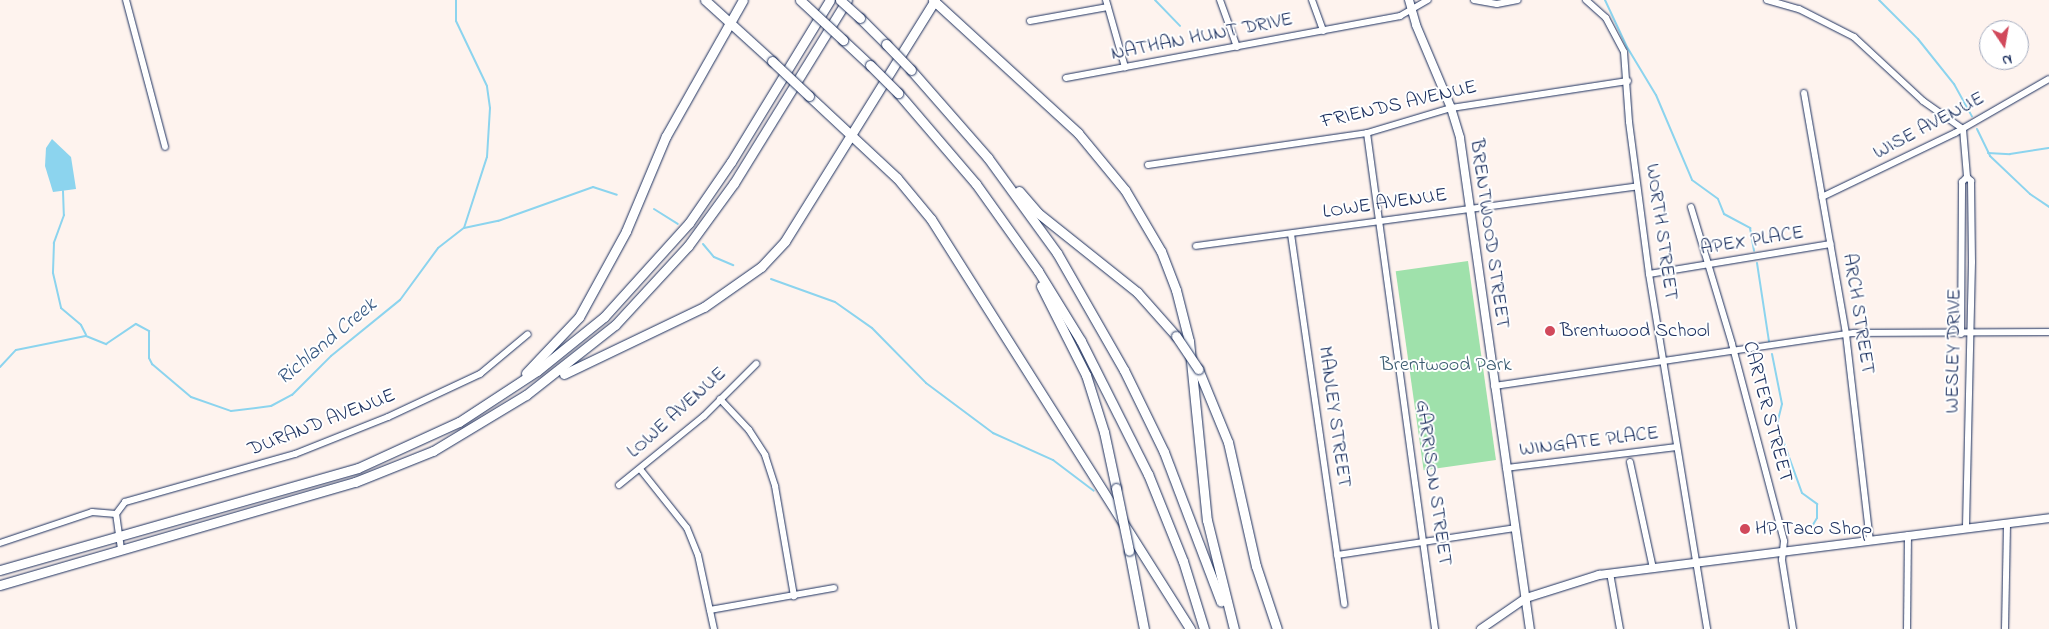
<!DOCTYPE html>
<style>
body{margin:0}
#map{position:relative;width:2049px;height:629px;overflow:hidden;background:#fef3ee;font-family:"Indie Flower",sans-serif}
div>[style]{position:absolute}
.green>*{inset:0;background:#9fe1ab;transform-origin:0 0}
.water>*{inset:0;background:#8cd4ee}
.stream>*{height:2px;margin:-1px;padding:0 1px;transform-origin:1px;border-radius:1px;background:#8cd4ee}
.roads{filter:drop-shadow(0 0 1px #1b2f5e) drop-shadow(0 0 1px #1b2f5e)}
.minor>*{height:6px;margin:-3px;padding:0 3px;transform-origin:3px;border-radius:3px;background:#fff}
.major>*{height:8px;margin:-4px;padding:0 4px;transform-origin:4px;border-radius:4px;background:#fff}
.highway>*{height:9px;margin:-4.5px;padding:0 4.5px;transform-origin:4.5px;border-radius:4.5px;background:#fff}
.bridges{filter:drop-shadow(0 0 1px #1b2f5e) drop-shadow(0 0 1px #1b2f5e)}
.highway-bridge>*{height:9px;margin:-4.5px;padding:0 4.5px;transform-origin:4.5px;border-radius:4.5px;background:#fff}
.dots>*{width:14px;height:14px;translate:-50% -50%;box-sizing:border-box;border:2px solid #fff;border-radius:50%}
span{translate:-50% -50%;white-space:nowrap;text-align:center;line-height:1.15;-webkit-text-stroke:4px #fff;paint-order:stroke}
.street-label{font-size:20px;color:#1b2f5e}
.poi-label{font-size:20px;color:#1b2f5e}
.left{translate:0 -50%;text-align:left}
.park-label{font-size:20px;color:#3c5c71}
.water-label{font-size:21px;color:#375882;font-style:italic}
.north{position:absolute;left:1979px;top:20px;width:50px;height:50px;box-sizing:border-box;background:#fff;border:1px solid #a4acbf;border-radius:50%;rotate:168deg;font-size:14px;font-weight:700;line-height:20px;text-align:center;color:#1b2f5e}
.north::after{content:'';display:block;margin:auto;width:18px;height:22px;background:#d1495b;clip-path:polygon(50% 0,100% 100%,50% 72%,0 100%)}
</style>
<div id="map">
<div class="green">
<div style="left:1468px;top:261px;width:201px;height:73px;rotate:82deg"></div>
</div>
<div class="water">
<div style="clip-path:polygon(52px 139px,71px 157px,76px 189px,53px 192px,45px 166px,46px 148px)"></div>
</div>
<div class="stream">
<div style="left:1155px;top:0;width:36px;rotate:46deg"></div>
<div style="left:1605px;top:0;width:52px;rotate:64.9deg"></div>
<div style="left:1627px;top:47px;width:56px;rotate:58.9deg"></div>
<div style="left:1656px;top:95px;width:92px;rotate:67deg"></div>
<div style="left:1692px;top:180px;width:32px;rotate:36deg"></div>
<div style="left:1718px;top:199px;width:16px;rotate:68deg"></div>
<div style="left:1724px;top:214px;width:30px;rotate:28deg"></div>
<div style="left:1750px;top:228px;width:23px;rotate:80deg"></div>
<div style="left:1879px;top:0;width:55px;rotate:45deg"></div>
<div style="left:1918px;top:39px;width:58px;rotate:51.3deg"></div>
<div style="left:1954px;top:84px;width:37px;rotate:61deg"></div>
<div style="left:1977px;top:129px;width:30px;rotate:64deg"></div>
<div style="left:1990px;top:156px;width:55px;rotate:43.5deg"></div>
<div style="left:2030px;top:194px;width:23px;rotate:34deg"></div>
<div style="left:1988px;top:153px;width:22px;rotate:3deg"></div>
<div style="left:2010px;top:154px;width:39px;rotate:-9deg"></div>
<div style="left:63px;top:191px;width:24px;rotate:88deg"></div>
<div style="left:64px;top:215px;width:30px;rotate:110deg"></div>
<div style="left:54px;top:243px;width:30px;rotate:92deg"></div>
<div style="left:53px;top:273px;width:36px;rotate:77deg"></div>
<div style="left:61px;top:308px;width:26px;rotate:40deg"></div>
<div style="left:81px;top:325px;width:11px;rotate:63deg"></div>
<div style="left:654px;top:209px;width:28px;rotate:32deg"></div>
<div style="left:464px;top:228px;width:35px;rotate:-12deg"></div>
<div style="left:498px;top:221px;width:101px;rotate:-19.7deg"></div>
<div style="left:593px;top:187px;width:25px;rotate:18deg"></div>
<div style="left:703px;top:244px;width:17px;rotate:50deg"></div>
<div style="left:714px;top:257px;width:21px;rotate:23deg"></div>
<div style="left:1757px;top:263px;width:79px;rotate:81.3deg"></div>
<div style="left:771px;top:279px;width:68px;rotate:19.8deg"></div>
<div style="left:835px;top:302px;width:45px;rotate:35.1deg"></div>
<div style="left:872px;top:328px;width:77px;rotate:45.5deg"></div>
<div style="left:926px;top:383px;width:84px;rotate:36.7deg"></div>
<div style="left:993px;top:433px;width:66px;rotate:24.2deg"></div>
<div style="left:1053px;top:460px;width:51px;rotate:37.1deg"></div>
<div style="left:1772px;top:354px;width:51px;rotate:78.7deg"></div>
<div style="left:1782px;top:404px;width:21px;rotate:104deg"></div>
<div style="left:1777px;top:424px;width:73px;rotate:70.1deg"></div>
<div style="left:1802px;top:493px;width:19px;rotate:36deg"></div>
<div style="left:1817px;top:504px;width:14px;rotate:90deg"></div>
<div style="left:1817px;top:518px;width:12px;rotate:121deg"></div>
<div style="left:0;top:367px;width:23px;rotate:-47deg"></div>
<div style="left:16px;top:350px;width:71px;rotate:-11.3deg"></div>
<div style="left:86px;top:336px;width:22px;rotate:22deg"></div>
<div style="left:106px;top:344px;width:36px;rotate:-34deg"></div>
<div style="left:136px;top:324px;width:15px;rotate:28deg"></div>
<div style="left:149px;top:331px;width:27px;rotate:90deg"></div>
<div style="left:149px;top:358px;width:7px;rotate:63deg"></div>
<div style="left:152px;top:364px;width:51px;rotate:40.2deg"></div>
<div style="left:191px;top:397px;width:42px;rotate:19.3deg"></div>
<div style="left:231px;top:411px;width:40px;rotate:-7.1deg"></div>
<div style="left:271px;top:406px;width:24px;rotate:-28deg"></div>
<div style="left:292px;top:395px;width:55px;rotate:-45deg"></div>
<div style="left:331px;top:356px;width:89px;rotate:-39.1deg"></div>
<div style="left:400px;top:300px;width:64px;rotate:-53.8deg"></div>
<div style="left:438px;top:248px;width:33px;rotate:-38deg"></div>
<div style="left:464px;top:228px;width:75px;rotate:-72.1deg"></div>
<div style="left:487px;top:157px;width:49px;rotate:-86.5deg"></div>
<div style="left:490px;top:108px;width:22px;rotate:-98deg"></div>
<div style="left:487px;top:86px;width:72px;rotate:-115.5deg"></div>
<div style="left:456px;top:21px;width:21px;rotate:-90deg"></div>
</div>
<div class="roads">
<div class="minor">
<div style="left:126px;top:0;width:152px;rotate:75.1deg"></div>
<div style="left:1106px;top:0;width:70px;rotate:74.2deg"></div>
<div style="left:1220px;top:0;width:50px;rotate:70.1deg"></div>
<div style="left:1312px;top:0;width:33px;rotate:70deg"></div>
<div style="left:1474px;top:0;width:23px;rotate:10deg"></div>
<div style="left:1497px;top:4px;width:21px;rotate:-11deg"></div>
<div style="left:1586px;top:0;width:27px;rotate:42deg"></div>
<div style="left:1606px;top:18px;width:38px;rotate:62deg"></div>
<div style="left:1624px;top:52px;width:70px;rotate:85.9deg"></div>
<div style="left:1629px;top:122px;width:153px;rotate:82.5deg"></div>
<div style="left:1649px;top:274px;width:360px;rotate:80.7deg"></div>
<div style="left:1767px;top:0;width:33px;rotate:16deg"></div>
<div style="left:1799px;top:9px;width:62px;rotate:27deg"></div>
<div style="left:1854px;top:37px;width:94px;rotate:42.8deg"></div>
<div style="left:1923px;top:101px;width:49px;rotate:35deg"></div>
<div style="left:1963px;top:129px;width:48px;rotate:85.2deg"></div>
<div style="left:1030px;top:21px;width:79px;rotate:-10.2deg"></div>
<div style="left:1066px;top:78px;width:340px;rotate:-10.5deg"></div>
<div style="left:1400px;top:16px;width:32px;rotate:-30deg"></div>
<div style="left:1804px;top:93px;width:245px;rotate:80.1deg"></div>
<div style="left:1846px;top:334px;width:207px;rotate:83.4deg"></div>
<div style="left:1367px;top:133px;width:501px;rotate:82.19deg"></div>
<div style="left:1148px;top:165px;width:221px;rotate:-8.3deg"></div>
<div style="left:1367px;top:133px;width:88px;rotate:-16.6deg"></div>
<div style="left:1451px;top:108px;width:179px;rotate:-8.7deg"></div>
<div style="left:1822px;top:197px;width:148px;rotate:-25.7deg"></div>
<div style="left:1955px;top:133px;width:108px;rotate:-29.9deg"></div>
<div style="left:1691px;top:207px;width:143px;rotate:73.3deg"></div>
<div style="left:1732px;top:344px;width:204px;rotate:75.2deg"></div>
<div style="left:1784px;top:541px;width:19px;rotate:96deg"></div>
<div style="left:1782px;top:560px;width:70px;rotate:80.9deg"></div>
<div style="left:1291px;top:234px;width:374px;rotate:81.8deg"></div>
<div style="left:1196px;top:246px;width:445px;rotate:-7.7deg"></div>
<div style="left:1649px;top:274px;width:184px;rotate:-9.4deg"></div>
<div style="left:1961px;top:334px;width:152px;rotate:-89.6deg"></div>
<div style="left:1962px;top:182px;width:7px;rotate:-45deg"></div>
<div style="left:1967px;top:177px;width:6px;rotate:45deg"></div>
<div style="left:1971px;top:181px;width:81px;rotate:89.3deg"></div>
<div style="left:1972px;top:262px;width:266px;rotate:91.3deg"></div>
<div style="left:1494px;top:386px;width:364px;rotate:-8.4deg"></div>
<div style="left:1854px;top:333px;width:195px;rotate:-0.3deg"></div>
<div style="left:720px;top:399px;width:42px;rotate:46.9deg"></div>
<div style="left:749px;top:430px;width:30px;rotate:57deg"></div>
<div style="left:765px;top:455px;width:33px;rotate:72deg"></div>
<div style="left:775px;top:486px;width:112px;rotate:80.2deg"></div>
<div style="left:1630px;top:462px;width:108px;rotate:77.8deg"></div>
<div style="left:1506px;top:468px;width:171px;rotate:-7deg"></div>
<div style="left:640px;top:469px;width:75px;rotate:51.5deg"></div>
<div style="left:687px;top:528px;width:29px;rotate:68deg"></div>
<div style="left:698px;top:555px;width:76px;rotate:77.8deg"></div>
<div style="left:619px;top:485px;width:109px;rotate:-39.1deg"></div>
<div style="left:704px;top:416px;width:74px;rotate:-45deg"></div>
<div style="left:0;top:543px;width:97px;rotate:-18.6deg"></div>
<div style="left:92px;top:512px;width:24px;rotate:5deg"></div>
<div style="left:121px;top:549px;width:35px;rotate:-98deg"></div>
<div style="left:116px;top:514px;width:15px;rotate:-53deg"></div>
<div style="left:125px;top:502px;width:177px;rotate:-15.8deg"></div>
<div style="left:295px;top:454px;width:100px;rotate:-21.7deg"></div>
<div style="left:388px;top:417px;width:102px;rotate:-25.1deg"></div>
<div style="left:480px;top:374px;width:62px;rotate:-39.8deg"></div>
<div style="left:1337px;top:555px;width:180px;rotate:-8.6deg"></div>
<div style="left:1610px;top:573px;width:57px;rotate:79.9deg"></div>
<div style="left:710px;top:610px;width:126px;rotate:-10.1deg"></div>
<div style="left:1907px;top:629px;width:94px;rotate:-89.4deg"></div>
<div style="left:2005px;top:629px;width:106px;rotate:-88.9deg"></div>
</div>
<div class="major">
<div style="left:1409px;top:0;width:26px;rotate:74deg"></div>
<div style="left:1416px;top:25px;width:90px;rotate:67.1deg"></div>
<div style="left:1451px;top:108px;width:31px;rotate:73deg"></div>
<div style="left:1460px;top:138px;width:496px;rotate:81.9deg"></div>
<div style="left:1481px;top:629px;width:55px;rotate:-34.6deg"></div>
<div style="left:1526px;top:598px;width:77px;rotate:-17.5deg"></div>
<div style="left:1599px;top:575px;width:454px;rotate:-7.2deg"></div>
</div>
<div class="highway">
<div style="left:705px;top:0;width:91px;rotate:42.3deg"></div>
<div style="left:933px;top:0;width:197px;rotate:42.5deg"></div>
<div style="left:1078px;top:133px;width:74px;rotate:50.5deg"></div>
<div style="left:1125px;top:190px;width:71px;rotate:59.5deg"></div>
<div style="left:1161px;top:251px;width:42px;rotate:69deg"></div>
<div style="left:1176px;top:290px;width:53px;rotate:75.7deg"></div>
<div style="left:1189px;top:341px;width:180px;rotate:84.3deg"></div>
<div style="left:1207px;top:520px;width:112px;rotate:76.1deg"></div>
<div style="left:860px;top:18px;width:37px;rotate:45deg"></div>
<div style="left:843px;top:40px;width:37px;rotate:43deg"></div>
<div style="left:911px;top:70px;width:117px;rotate:48.8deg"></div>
<div style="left:988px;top:158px;width:117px;rotate:54deg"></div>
<div style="left:1057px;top:253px;width:135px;rotate:60.2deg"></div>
<div style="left:1124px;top:370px;width:91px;rotate:64deg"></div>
<div style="left:1164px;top:452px;width:160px;rotate:69.2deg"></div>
<div style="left:898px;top:93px;width:120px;rotate:49.4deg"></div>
<div style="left:976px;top:184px;width:107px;rotate:54.5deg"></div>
<div style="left:1038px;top:271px;width:82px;rotate:58.4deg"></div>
<div style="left:1081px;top:341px;width:149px;rotate:63.3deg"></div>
<div style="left:1148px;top:474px;width:94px;rotate:68.1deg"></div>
<div style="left:1183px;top:561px;width:71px;rotate:72.8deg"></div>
<div style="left:809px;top:96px;width:120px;rotate:43deg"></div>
<div style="left:897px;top:178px;width:53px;rotate:50.3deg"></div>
<div style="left:931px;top:219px;width:485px;rotate:57.7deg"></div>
<div style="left:1019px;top:191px;width:29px;rotate:49deg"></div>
<div style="left:1038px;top:213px;width:127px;rotate:38.6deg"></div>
<div style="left:1137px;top:292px;width:59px;rotate:48.4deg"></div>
<div style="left:1041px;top:286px;width:100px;rotate:63.2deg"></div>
<div style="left:1086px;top:375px;width:60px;rotate:72.5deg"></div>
<div style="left:1104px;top:432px;width:57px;rotate:77.9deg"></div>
<div style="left:1198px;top:369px;width:79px;rotate:67.7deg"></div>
<div style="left:1228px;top:442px;width:127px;rotate:77.3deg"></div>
<div style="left:1256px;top:566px;width:66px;rotate:71.6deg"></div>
<div style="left:526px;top:373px;width:77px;rotate:-46.6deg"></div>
<div style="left:579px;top:317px;width:98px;rotate:-61.3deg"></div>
<div style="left:626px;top:231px;width:103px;rotate:-67.2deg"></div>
<div style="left:666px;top:136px;width:156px;rotate:-60.5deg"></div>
<div style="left:564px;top:374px;width:155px;rotate:-25.6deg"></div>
<div style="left:704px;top:307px;width:70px;rotate:-35.1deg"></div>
<div style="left:761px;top:267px;width:35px;rotate:-47deg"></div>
<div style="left:785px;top:241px;width:284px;rotate:-58.1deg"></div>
<div style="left:1129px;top:551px;width:79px;rotate:79.1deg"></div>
<div style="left:0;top:570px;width:372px;rotate:-15.9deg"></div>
<div style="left:358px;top:468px;width:111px;rotate:-24.5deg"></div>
<div style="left:459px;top:422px;width:93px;rotate:-33.2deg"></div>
<div style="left:537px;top:371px;width:86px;rotate:-38.9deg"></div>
<div style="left:604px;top:317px;width:127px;rotate:-47.9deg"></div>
<div style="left:689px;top:223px;width:74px;rotate:-55.5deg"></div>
<div style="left:731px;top:162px;width:190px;rotate:-58.6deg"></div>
<div style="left:0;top:585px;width:370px;rotate:-16.2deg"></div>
<div style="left:355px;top:482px;width:84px;rotate:-21.7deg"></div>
<div style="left:433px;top:451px;width:109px;rotate:-31.1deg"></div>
<div style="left:526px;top:395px;width:113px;rotate:-38.2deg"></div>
<div style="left:615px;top:325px;width:108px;rotate:-47.3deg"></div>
<div style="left:688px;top:246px;width:78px;rotate:-53.9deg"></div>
<div style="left:734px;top:183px;width:215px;rotate:-58.3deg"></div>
</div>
</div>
<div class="bridges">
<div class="highway-bridge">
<div style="left:800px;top:0;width:59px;rotate:42.9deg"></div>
<div style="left:840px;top:0;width:27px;rotate:42deg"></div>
<div style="left:886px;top:44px;width:36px;rotate:46deg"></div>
<div style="left:772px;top:61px;width:51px;rotate:43.4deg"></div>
<div style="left:870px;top:65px;width:40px;rotate:45deg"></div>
<div style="left:1176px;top:336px;width:40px;rotate:56deg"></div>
<div style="left:1116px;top:488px;width:64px;rotate:78.3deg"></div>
</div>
</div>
<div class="dots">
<div style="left:1550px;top:331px;background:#d1495b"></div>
<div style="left:1745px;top:529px;background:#d1495b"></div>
</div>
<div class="street-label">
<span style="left:1202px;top:37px;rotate:-11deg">NATHAN HUNT DRIVE</span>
<span style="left:1399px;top:105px;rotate:-13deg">FRIENDS AVENUE</span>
<span style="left:1929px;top:126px;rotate:-28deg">WISE AVENUE</span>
<span style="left:1385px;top:204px;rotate:-8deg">LOWE AVENUE</span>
<span style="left:1661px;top:232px;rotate:82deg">WORTH STREET</span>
<span style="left:1489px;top:234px;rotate:82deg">BRENTWOOD STREET</span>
<span style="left:1752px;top:241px;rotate:-9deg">APEX PLACE</span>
<span style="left:1858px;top:314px;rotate:81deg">ARCH STREET</span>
<span style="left:1954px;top:351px;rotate:-89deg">WESLEY DRIVE</span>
<span style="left:1767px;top:412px;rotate:75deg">CARTER STREET</span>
<span style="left:677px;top:413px;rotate:-42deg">LOWE AVENUE</span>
<span style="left:1334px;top:417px;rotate:82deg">MANLEY STREET</span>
<span style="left:322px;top:423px;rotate:-21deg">DURAND AVENUE</span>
<span style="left:1589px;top:442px;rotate:-7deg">WINGATE PLACE</span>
<span style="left:1433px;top:483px;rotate:82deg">GARRISON STREET</span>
</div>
<div class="poi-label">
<span class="left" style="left:1560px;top:331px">Brentwood School</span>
<span class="left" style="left:1755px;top:529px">HP Taco Shop</span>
</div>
<div class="park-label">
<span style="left:1446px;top:365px">Brentwood Park</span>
</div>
<div class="water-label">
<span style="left:327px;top:342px;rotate:-40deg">Richland Creek</span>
</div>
<div class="north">N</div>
</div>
